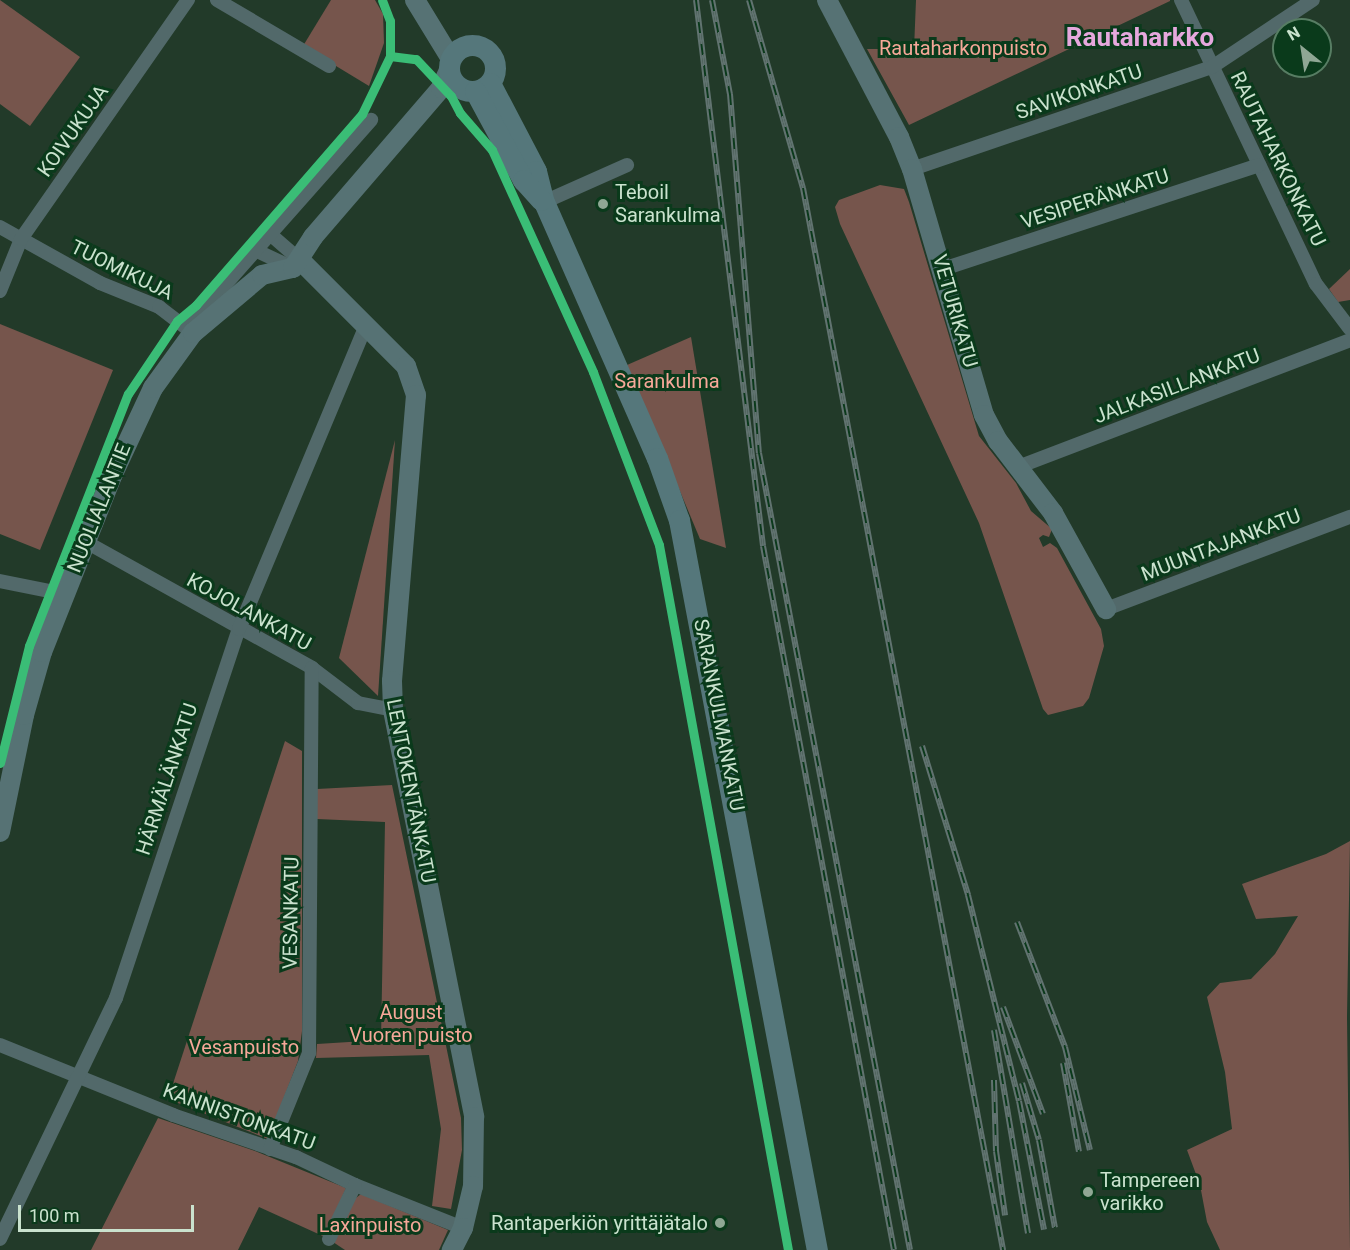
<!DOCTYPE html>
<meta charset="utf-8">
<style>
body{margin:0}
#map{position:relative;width:1350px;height:1250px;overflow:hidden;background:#223a29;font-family:Roboto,sans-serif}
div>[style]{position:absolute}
.green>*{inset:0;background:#76554c}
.street>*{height:14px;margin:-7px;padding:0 7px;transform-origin:7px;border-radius:7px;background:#52696a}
.secondary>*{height:20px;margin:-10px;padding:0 10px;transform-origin:10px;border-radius:10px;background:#567274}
.primary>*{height:21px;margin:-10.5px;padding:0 10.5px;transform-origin:10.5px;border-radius:10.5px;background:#55777b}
.primary>.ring{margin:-10.5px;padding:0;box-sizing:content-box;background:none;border:21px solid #55777b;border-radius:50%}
.rail>*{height:6px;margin-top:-3px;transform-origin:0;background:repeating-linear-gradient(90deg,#0a3a1b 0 11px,#617370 0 22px);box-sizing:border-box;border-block:2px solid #617370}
.cycleway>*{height:9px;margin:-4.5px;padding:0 4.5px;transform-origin:4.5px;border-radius:4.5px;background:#3abd76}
.dots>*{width:16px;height:16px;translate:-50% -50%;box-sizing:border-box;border:3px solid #0a3a1b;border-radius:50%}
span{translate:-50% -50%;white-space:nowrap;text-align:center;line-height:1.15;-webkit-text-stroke:6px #0a3a1b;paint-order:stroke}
.park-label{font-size:20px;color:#f6a899}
.street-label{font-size:20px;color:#cae2ce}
.poi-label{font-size:20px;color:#cae2ce}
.left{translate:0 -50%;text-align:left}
.right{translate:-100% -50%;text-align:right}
.district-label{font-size:26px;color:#e5a8dd;font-weight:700}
.north{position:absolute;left:1272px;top:18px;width:60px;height:60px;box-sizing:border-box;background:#0a3a1b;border:2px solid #577d63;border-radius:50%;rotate:330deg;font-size:16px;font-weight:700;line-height:24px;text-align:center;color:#cae2ce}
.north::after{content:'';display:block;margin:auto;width:21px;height:27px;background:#8fa794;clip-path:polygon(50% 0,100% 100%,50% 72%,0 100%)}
.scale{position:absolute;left:18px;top:1205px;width:176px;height:27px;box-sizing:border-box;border:3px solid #cae2ce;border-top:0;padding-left:8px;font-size:18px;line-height:21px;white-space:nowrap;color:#cae2ce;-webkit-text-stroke:4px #0a3a1b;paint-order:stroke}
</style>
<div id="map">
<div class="green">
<div style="clip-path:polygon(0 0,80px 57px,30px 126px,0 104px)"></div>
<div style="clip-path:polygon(331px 0,375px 0,383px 14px,384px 43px,369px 86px,303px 46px)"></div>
<div style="clip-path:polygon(916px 0,1170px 0,1170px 1px,909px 125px,867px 49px,914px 49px)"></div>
<div style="clip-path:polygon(880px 185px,904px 189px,909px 202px,979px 436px,1016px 483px,1031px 511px,1052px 529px,1049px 537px,1043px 535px,1039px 538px,1043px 547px,1050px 543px,1057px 548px,1101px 629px,1104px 646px,1089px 698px,1083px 706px,1048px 715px,1043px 709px,979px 523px,840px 224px,835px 207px,839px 200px)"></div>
<div style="clip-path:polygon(1350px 269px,1350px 300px,1338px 302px,1329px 289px)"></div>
<div style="clip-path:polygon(0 324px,113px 370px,40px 550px,0 534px)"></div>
<div style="clip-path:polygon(691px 337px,726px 548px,700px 539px,627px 365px)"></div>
<div style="clip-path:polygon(395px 440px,378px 696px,339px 658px)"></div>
<div style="clip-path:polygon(285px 741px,302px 751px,302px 1031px,298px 1061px,268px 1139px,168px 1099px)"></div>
<div style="clip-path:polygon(392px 785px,461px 1118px,462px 1150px,451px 1209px,432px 1206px,441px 1129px,429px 1055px,316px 1058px,317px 1044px,381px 1040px,385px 822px,317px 819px,317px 789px)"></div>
<div style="clip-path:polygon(1350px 841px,1347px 1017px,1350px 1250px,1220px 1250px,1207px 1222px,1200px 1185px,1187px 1150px,1232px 1129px,1225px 1072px,1207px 997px,1220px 983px,1251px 979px,1275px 954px,1298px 916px,1256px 919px,1242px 884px,1326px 854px)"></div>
<div style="clip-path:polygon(158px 1118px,255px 1151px,346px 1188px,325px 1237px,259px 1207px,238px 1250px,91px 1250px)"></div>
<div style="clip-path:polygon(361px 1194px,448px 1230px,439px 1250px,345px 1250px,333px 1242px,352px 1201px)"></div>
</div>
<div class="street">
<div style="left:217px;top:0;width:130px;rotate:30.5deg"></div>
<div style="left:1181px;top:0;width:314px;rotate:64.6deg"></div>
<div style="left:1316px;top:284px;width:56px;rotate:52.9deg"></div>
<div style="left:912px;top:169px;width:317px;rotate:-18.8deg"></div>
<div style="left:1212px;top:67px;width:121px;rotate:-33.6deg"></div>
<div style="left:544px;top:202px;width:91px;rotate:-24deg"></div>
<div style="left:0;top:227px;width:115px;rotate:29.2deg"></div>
<div style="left:100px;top:283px;width:64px;rotate:22.1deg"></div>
<div style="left:159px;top:307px;width:43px;rotate:37.4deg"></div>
<div style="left:270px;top:234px;width:40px;rotate:41deg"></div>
<div style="left:255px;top:250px;width:42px;rotate:25.3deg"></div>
<div style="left:943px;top:269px;width:333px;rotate:-18.2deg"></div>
<div style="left:0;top:291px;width:56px;rotate:-68deg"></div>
<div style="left:21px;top:239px;width:292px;rotate:-55.1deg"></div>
<div style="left:187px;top:328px;width:278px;rotate:-48.5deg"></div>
<div style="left:1018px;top:467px;width:355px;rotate:-20.9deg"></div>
<div style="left:86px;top:542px;width:259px;rotate:29.1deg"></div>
<div style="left:312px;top:668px;width:58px;rotate:37.3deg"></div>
<div style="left:358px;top:703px;width:36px;rotate:11deg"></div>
<div style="left:0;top:581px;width:65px;rotate:11.5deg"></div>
<div style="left:1106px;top:609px;width:261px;rotate:-20.7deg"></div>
<div style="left:0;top:1045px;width:187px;rotate:22deg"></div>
<div style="left:173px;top:1115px;width:130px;rotate:18.9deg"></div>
<div style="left:296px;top:1157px;width:65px;rotate:25.4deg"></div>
<div style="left:355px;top:1185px;width:116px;rotate:21.7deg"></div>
<div style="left:270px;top:1149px;width:104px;rotate:-67.9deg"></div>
<div style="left:309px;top:1053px;width:385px;rotate:-89.6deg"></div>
<div style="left:0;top:1239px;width:267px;rotate:-64.3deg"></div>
<div style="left:116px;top:998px;width:389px;rotate:-71.6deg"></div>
<div style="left:239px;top:629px;width:326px;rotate:-67.3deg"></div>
<div style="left:329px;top:1239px;width:60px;rotate:-64.3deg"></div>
</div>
<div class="secondary">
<div style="left:415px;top:0;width:69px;rotate:58.6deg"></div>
<div style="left:827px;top:0;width:155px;rotate:62.3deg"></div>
<div style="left:899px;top:137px;width:35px;rotate:68deg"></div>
<div style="left:912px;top:169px;width:256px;rotate:73.7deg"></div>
<div style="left:984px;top:415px;width:30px;rotate:62deg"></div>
<div style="left:998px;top:441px;width:91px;rotate:52.6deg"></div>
<div style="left:1053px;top:513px;width:110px;rotate:61.1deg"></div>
<div style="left:300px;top:260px;width:150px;rotate:45deg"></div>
<div style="left:406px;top:366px;width:31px;rotate:71deg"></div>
<div style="left:416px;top:395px;width:287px;rotate:94.8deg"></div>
<div style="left:392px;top:681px;width:29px;rotate:88deg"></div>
<div style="left:393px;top:710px;width:415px;rotate:78.7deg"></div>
<div style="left:474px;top:1117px;width:69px;rotate:90.8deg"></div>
<div style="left:473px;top:1186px;width:43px;rotate:103.4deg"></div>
<div style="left:463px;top:1228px;width:25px;rotate:117deg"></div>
<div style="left:0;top:832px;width:119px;rotate:-78.4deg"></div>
<div style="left:24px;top:715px;width:66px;rotate:-74.1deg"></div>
<div style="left:42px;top:652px;width:189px;rotate:-68.3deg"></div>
<div style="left:112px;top:476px;width:97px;rotate:-65deg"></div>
<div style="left:153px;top:388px;width:68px;rotate:-54deg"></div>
<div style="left:193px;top:333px;width:90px;rotate:-40deg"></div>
<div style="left:262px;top:275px;width:32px;rotate:-13deg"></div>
<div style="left:293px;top:268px;width:37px;rotate:-57deg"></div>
<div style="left:313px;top:237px;width:196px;rotate:-49.3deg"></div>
<div style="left:441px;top:88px;width:20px;rotate:-66deg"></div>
</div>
<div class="primary">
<div class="ring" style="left:449px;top:45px;width:25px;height:25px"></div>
<div style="left:490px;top:83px;width:99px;rotate:62.4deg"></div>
<div style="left:536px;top:171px;width:32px;rotate:76deg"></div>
<div style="left:544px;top:202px;width:280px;rotate:66.2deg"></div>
<div style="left:657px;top:458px;width:66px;rotate:70.5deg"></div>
<div style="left:679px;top:520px;width:743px;rotate:79.3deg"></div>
<div style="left:475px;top:91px;width:101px;rotate:61.7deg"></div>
<div style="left:523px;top:180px;width:27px;rotate:48deg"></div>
</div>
<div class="rail">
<div style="left:696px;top:0;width:550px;rotate:83deg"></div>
<div style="left:763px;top:546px;width:716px;rotate:79.46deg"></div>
<div style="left:712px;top:0;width:96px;rotate:79.2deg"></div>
<div style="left:730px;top:94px;width:360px;rotate:85.4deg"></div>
<div style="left:759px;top:453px;width:811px;rotate:79.27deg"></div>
<div style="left:749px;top:0;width:196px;rotate:74deg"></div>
<div style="left:803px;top:188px;width:1081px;rotate:79.33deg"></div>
<div style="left:922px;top:746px;width:156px;rotate:72.8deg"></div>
<div style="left:968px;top:895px;width:212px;rotate:76.1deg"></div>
<div style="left:1019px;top:1101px;width:131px;rotate:79deg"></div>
<div style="left:1017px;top:922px;width:134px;rotate:69deg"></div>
<div style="left:1065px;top:1047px;width:106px;rotate:76.4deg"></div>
<div style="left:1003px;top:1007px;width:114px;rotate:69.5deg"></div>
<div style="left:994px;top:1030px;width:206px;rotate:80.5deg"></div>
<div style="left:1063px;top:1063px;width:90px;rotate:79.8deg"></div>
<div style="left:994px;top:1080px;width:71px;rotate:88.4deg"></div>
<div style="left:996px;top:1151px;width:65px;rotate:82deg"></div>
<div style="left:1022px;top:1083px;width:59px;rotate:73.4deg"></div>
<div style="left:1039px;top:1140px;width:89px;rotate:79.7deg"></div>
</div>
<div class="cycleway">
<div style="left:390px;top:56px;width:26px;rotate:7deg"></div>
<div style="left:416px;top:59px;width:51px;rotate:46.6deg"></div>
<div style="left:451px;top:96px;width:19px;rotate:62deg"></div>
<div style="left:460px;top:113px;width:49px;rotate:49.1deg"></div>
<div style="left:492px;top:150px;width:244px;rotate:65.5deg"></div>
<div style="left:593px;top:372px;width:185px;rotate:69.1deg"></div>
<div style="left:659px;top:545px;width:717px;rotate:79.63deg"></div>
<div style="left:0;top:763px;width:121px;rotate:-76.1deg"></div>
<div style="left:29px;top:646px;width:271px;rotate:-68.6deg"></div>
<div style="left:128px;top:394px;width:88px;rotate:-56.1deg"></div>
<div style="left:177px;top:321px;width:25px;rotate:-40deg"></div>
<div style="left:196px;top:305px;width:253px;rotate:-49deg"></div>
<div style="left:362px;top:114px;width:64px;rotate:-64.2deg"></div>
<div style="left:390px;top:56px;width:35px;rotate:-90deg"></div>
<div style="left:390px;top:21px;width:22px;rotate:-111deg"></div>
</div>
<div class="dots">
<div style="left:603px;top:204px;background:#8fa794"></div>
<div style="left:1088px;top:1192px;background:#8fa794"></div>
<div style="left:720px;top:1223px;background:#8fa794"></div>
</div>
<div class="park-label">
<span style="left:963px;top:48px">Rautaharkonpuisto</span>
<span style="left:667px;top:381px">Sarankulma</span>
<span style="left:411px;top:1024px">August<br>Vuoren puisto</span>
<span style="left:244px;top:1047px">Vesanpuisto</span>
<span style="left:370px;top:1225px">Laxinpuisto</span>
</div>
<div class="street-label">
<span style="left:1079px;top:92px;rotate:-19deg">SAVIKONKATU</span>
<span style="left:73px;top:131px;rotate:-55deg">KOIVUKUJA</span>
<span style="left:1278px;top:159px;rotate:64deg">RAUTAHARKONKATU</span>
<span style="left:1095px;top:199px;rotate:-18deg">VESIPERÄNKATU</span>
<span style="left:122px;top:270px;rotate:26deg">TUOMIKUJA</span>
<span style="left:955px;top:311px;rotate:74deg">VETURIKATU</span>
<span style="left:1177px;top:386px;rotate:-21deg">JALKASILLANKATU</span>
<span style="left:99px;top:508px;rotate:-68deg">NUOLIALANTIE</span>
<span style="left:1221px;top:545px;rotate:-21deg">MUUNTAJANKATU</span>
<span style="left:249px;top:612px;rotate:29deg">KOJOLANKATU</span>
<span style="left:719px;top:715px;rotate:79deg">SARANKULMANKATU</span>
<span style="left:167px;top:779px;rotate:-72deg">HÄRMÄLÄNKATU</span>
<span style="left:411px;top:791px;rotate:79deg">LENTOKENTÄNKATU</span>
<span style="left:291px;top:913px;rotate:-89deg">VESANKATU</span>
<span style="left:239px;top:1117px;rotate:20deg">KANNISTONKATU</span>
</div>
<div class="poi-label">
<span class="left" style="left:615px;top:204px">Teboil<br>Sarankulma</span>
<span class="left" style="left:1100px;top:1192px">Tampereen<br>varikko</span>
<span class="right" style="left:708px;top:1223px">Rantaperkiön yrittäjätalo</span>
</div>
<div class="district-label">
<span style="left:1140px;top:38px">Rautaharkko</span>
</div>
<div class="north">N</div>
<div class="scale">100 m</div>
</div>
